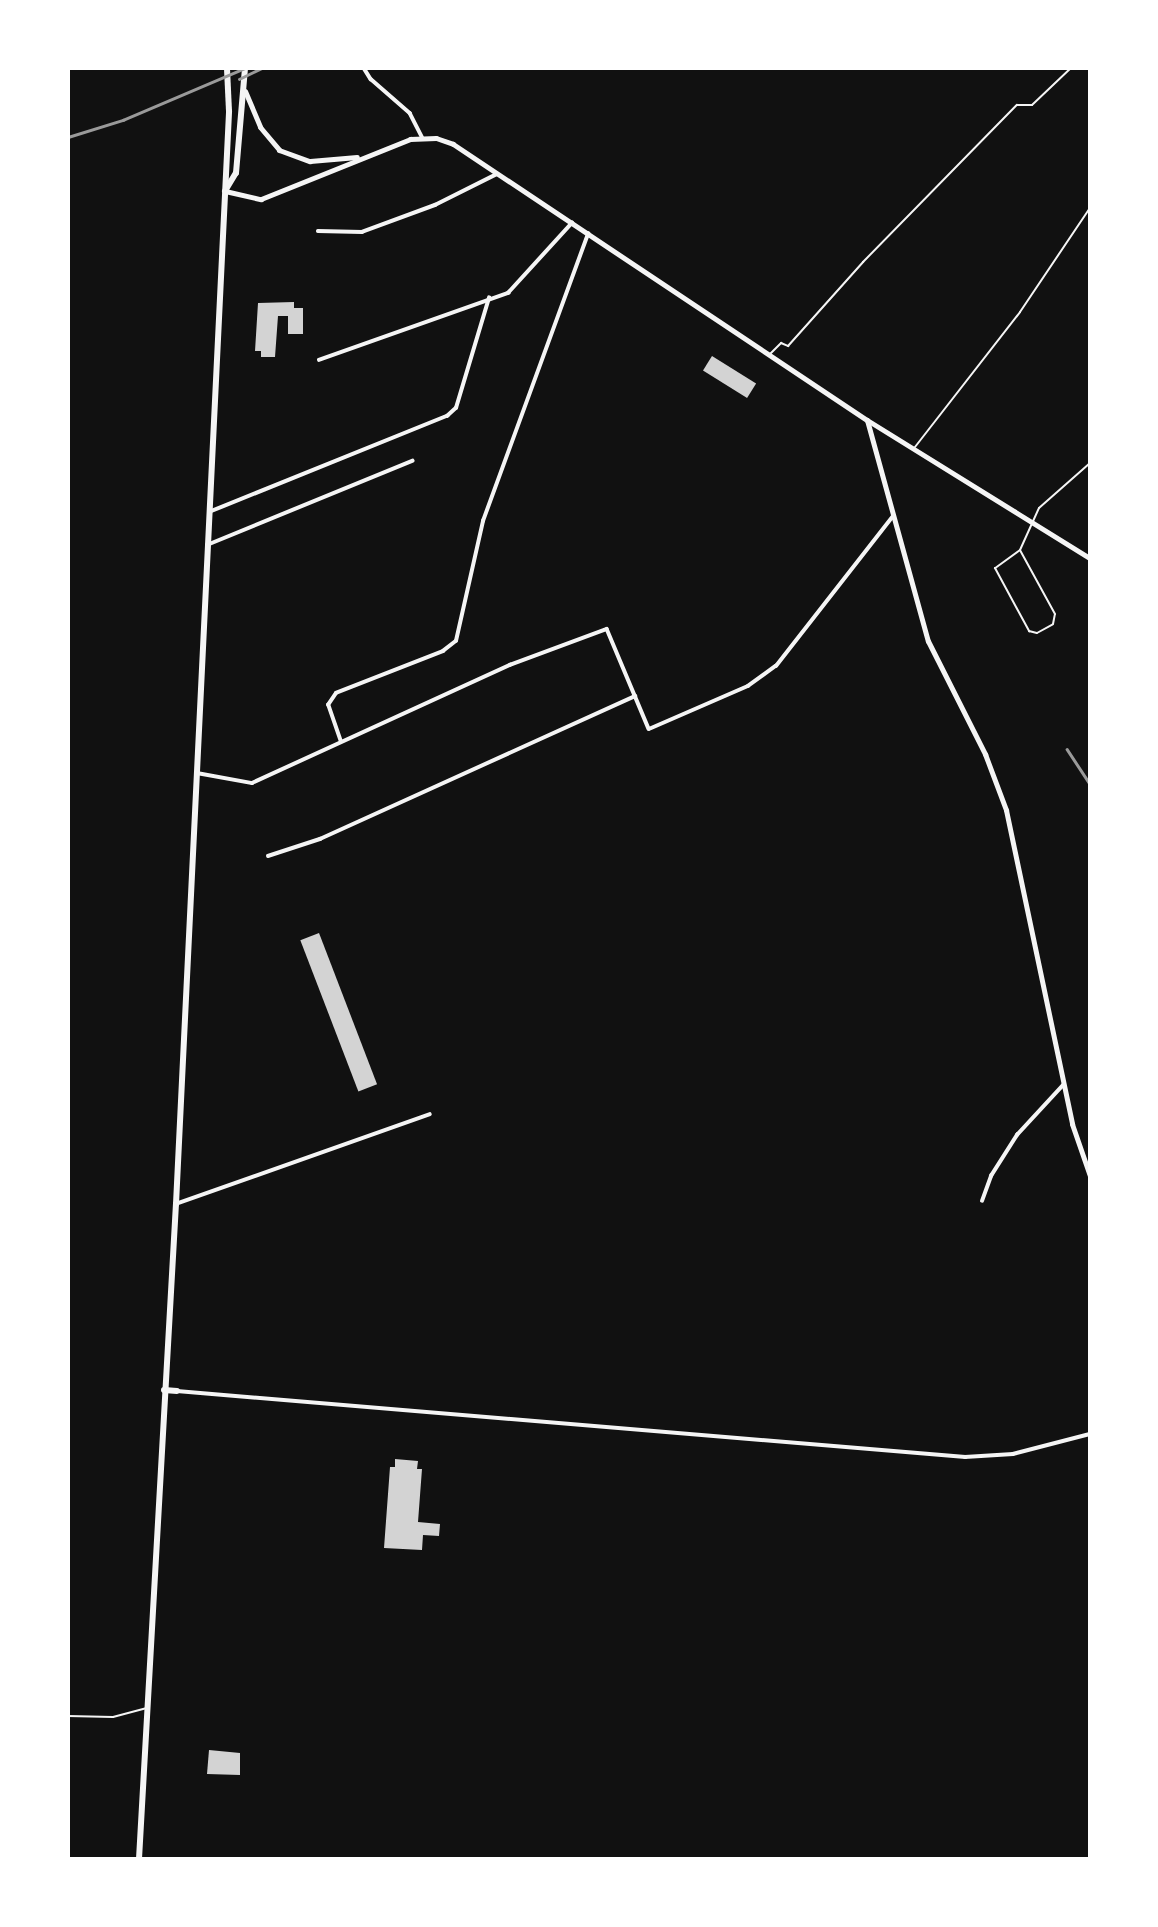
<!DOCTYPE html>
<style>
body{margin:0}
#map{position:relative;width:1158px;height:1927px;overflow:hidden;background:#111;font-family:Mulish,sans-serif}
div>[style]{position:absolute}
.building>*{inset:0;background:#d3d3d3;transform-origin:0 0}
.service>*{height:2px;margin:-1px;padding:0 1px;transform-origin:1px;border-radius:1px;background:#f5f5f5}
.minor>*{height:3.5px;margin:-1.75px;padding:0 1.75px;transform-origin:1.75px;border-radius:1.75px;background:#f5f5f5}
.secondary>*{height:5px;margin:-2.5px;padding:0 2.5px;transform-origin:2.5px;border-radius:2.5px;background:#f5f5f5}
.trunk>*{height:6px;margin:-3px;padding:0 3px;transform-origin:3px;border-radius:3px;background:#f5f5f5}
.rail>*{height:2.5px;margin:-1.25px;padding:0 1.25px;transform-origin:1.25px;border-radius:1.25px;background:#9a9a9a}
span{translate:-50% -50%;white-space:nowrap;text-align:center;line-height:1.15;-webkit-text-stroke:5px #fff;paint-order:stroke}
.frame{position:absolute;inset:0;border:70px solid #fff;pointer-events:none}
</style>
<div id="map">
<div class="building">
<div style="clip-path:polygon(294px 302px,294px 308px,303px 308px,303px 334px,288px 334px,288px 316px,278px 316px,275px 357px,261px 357px,261px 351px,255px 351px,258px 303px)"></div>
<div style="left:712px;top:356px;width:52px;height:17px;rotate:32deg"></div>
<div style="left:319px;top:933px;width:162px;height:20px;rotate:69deg"></div>
<div style="clip-path:polygon(395px 1459px,418px 1461px,417px 1469px,422px 1469px,418px 1522px,440px 1524px,439px 1536px,423px 1535px,422px 1550px,384px 1548px,390px 1467px,395px 1467px)"></div>
<div style="clip-path:polygon(209px 1750px,240px 1753px,240px 1775px,207px 1774px)"></div>
</div>
<div class="service">
<div style="left:770px;top:354px;width:16px;rotate:-45deg"></div>
<div style="left:781px;top:343px;width:8px;rotate:23deg"></div>
<div style="left:788px;top:346px;width:113px;rotate:-48.2deg"></div>
<div style="left:863px;top:262px;width:220px;rotate:-45.6deg"></div>
<div style="left:1017px;top:105px;width:15px"></div>
<div style="left:1032px;top:105px;width:54px;rotate:-43.5deg"></div>
<div style="left:915px;top:447px;width:171px;rotate:-52.1deg"></div>
<div style="left:1020px;top:312px;width:125px;rotate:-56.1deg"></div>
<div style="left:1020px;top:550px;width:31px;rotate:144deg"></div>
<div style="left:995px;top:568px;width:72px;rotate:61.6deg"></div>
<div style="left:1029px;top:631px;width:8px;rotate:14deg"></div>
<div style="left:1037px;top:633px;width:18px;rotate:-29deg"></div>
<div style="left:1053px;top:624px;width:10px;rotate:-79deg"></div>
<div style="left:1055px;top:614px;width:73px;rotate:-118.7deg"></div>
<div style="left:1020px;top:550px;width:46px;rotate:-65.7deg"></div>
<div style="left:1039px;top:508px;width:68px;rotate:-41.4deg"></div>
<div style="left:68px;top:1716px;width:45px;rotate:1.3deg"></div>
<div style="left:113px;top:1717px;width:34px;rotate:-15deg"></div>
</div>
<div class="minor">
<div style="left:364px;top:68px;width:13px;rotate:58deg"></div>
<div style="left:371px;top:79px;width:52px;rotate:41.1deg"></div>
<div style="left:410px;top:113px;width:27px;rotate:63deg"></div>
<div style="left:318px;top:231px;width:44px;rotate:1.3deg"></div>
<div style="left:362px;top:232px;width:78px;rotate:-20.3deg"></div>
<div style="left:435px;top:205px;width:69px;rotate:-26.6deg"></div>
<div style="left:319px;top:360px;width:201px;rotate:-19.5deg"></div>
<div style="left:508px;top:293px;width:95px;rotate:-47.6deg"></div>
<div style="left:209px;top:512px;width:257px;rotate:-22deg"></div>
<div style="left:447px;top:416px;width:12px;rotate:-42deg"></div>
<div style="left:456px;top:408px;width:115px;rotate:-73.3deg"></div>
<div style="left:207px;top:545px;width:222px;rotate:-22.3deg"></div>
<div style="left:341px;top:742px;width:39px;rotate:-109deg"></div>
<div style="left:328px;top:705px;width:14px;rotate:-56deg"></div>
<div style="left:336px;top:693px;width:115px;rotate:-21.4deg"></div>
<div style="left:443px;top:651px;width:16px;rotate:-38deg"></div>
<div style="left:456px;top:641px;width:123px;rotate:-77.3deg"></div>
<div style="left:483px;top:521px;width:306px;rotate:-69.9deg"></div>
<div style="left:197px;top:773px;width:56px;rotate:10.3deg"></div>
<div style="left:252px;top:783px;width:284px;rotate:-24.6deg"></div>
<div style="left:510px;top:665px;width:103px;rotate:-20.4deg"></div>
<div style="left:607px;top:629px;width:108px;rotate:67.2deg"></div>
<div style="left:649px;top:729px;width:108px;rotate:-23.5deg"></div>
<div style="left:748px;top:686px;width:34px;rotate:-36deg"></div>
<div style="left:776px;top:666px;width:190px;rotate:-52deg"></div>
<div style="left:268px;top:856px;width:55px;rotate:-18.1deg"></div>
<div style="left:320px;top:839px;width:346px;rotate:-24.4deg"></div>
<div style="left:982px;top:1201px;width:27px;rotate:-70deg"></div>
<div style="left:991px;top:1176px;width:49px;rotate:-57.6deg"></div>
<div style="left:1017px;top:1135px;width:69px;rotate:-47.3deg"></div>
<div style="left:176px;top:1204px;width:269px;rotate:-19.5deg"></div>
<div style="left:177px;top:1391px;width:791px;rotate:4.79deg"></div>
<div style="left:965px;top:1457px;width:48px;rotate:-3.6deg"></div>
<div style="left:1013px;top:1454px;width:80px;rotate:-14.6deg"></div>
</div>
<div class="secondary">
<div style="left:245px;top:91px;width:39px;rotate:67deg"></div>
<div style="left:260px;top:127px;width:30px;rotate:50deg"></div>
<div style="left:279px;top:150px;width:33px;rotate:20deg"></div>
<div style="left:310px;top:161px;width:47px;rotate:-4.9deg"></div>
<div style="left:225px;top:191px;width:37px;rotate:13deg"></div>
<div style="left:261px;top:199px;width:161px;rotate:-21.9deg"></div>
<div style="left:410px;top:139px;width:26px;rotate:-2deg"></div>
<div style="left:436px;top:138px;width:18px;rotate:19deg"></div>
<div style="left:453px;top:144px;width:498px;rotate:33.7deg"></div>
<div style="left:867px;top:420px;width:262px;rotate:31.8deg"></div>
<div style="left:867px;top:420px;width:229px;rotate:74.6deg"></div>
<div style="left:928px;top:641px;width:127px;rotate:63.2deg"></div>
<div style="left:985px;top:754px;width:60px;rotate:69.4deg"></div>
<div style="left:1006px;top:810px;width:321px;rotate:78.1deg"></div>
<div style="left:1072px;top:1124px;width:55px;rotate:70.9deg"></div>
</div>
<div class="trunk">
<div style="left:225px;top:191px;width:21px;rotate:-59deg"></div>
<div style="left:236px;top:173px;width:105px;rotate:-85.1deg"></div>
<div style="left:164px;top:1390px;width:13px;rotate:4deg"></div>
<div style="left:139px;top:1859px;width:656px;rotate:-86.77deg"></div>
<div style="left:176px;top:1204px;width:1094px;rotate:-87.22deg"></div>
<div style="left:229px;top:111px;width:43px;rotate:-92.7deg"></div>
</div>
<div class="rail">
<div style="left:239px;top:79px;width:25px;rotate:-26deg"></div>
<div style="left:68px;top:137px;width:58px;rotate:-17.2deg"></div>
<div style="left:123px;top:120px;width:133px;rotate:-23.1deg"></div>
<div style="left:1067px;top:749px;width:42px;rotate:56.7deg"></div>
</div>
<div class="frame"></div>
</div>
